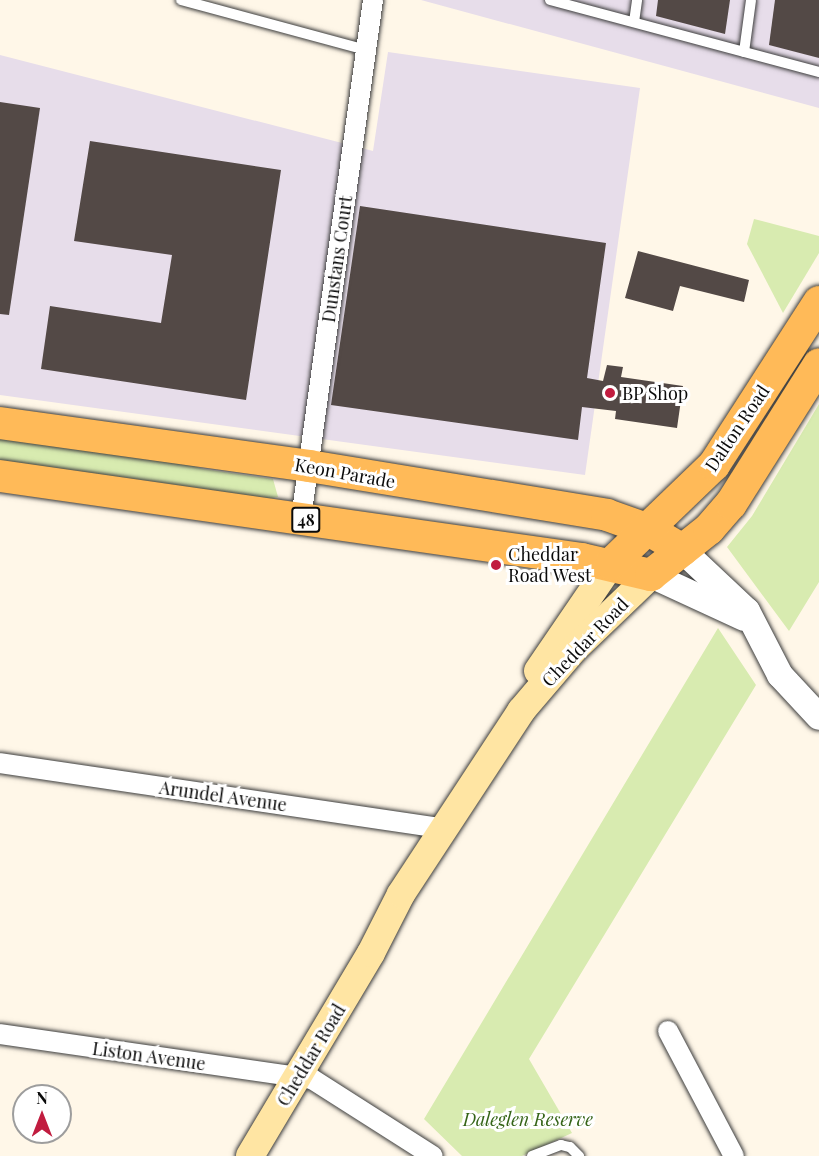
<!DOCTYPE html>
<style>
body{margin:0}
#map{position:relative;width:819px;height:1156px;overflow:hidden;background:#fff7e8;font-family:"Playfair Display",serif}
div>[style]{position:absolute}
.industrial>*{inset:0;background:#e7ddea}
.green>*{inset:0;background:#d8ebb0}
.building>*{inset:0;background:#534946}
.roads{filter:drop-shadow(0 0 2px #3d3d3d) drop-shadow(0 0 2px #3d3d3d)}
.service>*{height:10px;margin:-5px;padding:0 5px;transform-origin:5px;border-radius:5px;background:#fff}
.minor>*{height:20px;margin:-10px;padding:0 10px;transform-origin:10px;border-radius:10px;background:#fff}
.tertiary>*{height:26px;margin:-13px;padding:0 13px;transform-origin:13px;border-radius:13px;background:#fff}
.secondary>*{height:28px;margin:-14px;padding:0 14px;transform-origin:14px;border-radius:14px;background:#ffe5a3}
.primary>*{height:32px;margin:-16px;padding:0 16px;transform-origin:16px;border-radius:16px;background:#ffba58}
.dots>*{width:16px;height:16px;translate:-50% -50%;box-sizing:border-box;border:3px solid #fff;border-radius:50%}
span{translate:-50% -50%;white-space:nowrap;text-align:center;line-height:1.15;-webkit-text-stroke:6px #fff;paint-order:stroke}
.shield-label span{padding:2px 4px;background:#fff;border:2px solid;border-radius:4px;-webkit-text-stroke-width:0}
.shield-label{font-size:16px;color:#0a0a0a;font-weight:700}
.street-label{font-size:18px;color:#0a0a0a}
.poi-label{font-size:18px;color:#0a0a0a}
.left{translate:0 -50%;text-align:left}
.park-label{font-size:18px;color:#356418;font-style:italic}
.north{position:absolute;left:12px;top:1084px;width:60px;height:60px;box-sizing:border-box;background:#fff;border:2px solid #9d9d9d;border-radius:50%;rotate:0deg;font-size:16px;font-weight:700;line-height:24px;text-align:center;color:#0a0a0a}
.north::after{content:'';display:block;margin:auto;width:21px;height:27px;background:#c11c3f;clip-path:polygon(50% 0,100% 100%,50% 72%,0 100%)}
</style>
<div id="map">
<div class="industrial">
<div style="clip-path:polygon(421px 0,819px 0,819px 108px)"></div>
<div style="clip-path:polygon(388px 52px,640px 88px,585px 475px,0 395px,0 55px,373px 151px)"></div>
</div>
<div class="green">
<div style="clip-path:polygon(754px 219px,819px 236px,819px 253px,783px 313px,747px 244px)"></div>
<div style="clip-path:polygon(819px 404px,819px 582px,789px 631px,727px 547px,752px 516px)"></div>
<div style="clip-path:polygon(0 435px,166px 456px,203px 469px,273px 479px,278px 497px,266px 499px,0 461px)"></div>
<div style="clip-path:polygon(718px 628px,756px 685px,529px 1059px,572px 1133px,522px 1156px,462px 1156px,424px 1119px)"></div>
</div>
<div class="building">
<div style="clip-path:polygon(658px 0,730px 0,725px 34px,656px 16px)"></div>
<div style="clip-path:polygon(775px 0,819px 0,819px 58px,769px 45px)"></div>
<div style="clip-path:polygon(0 102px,40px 108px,9px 315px,0 314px)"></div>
<div style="clip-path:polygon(90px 141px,281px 170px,246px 400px,41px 369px,50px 306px,161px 323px,172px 255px,74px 241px)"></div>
<div style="clip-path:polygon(360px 206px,606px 243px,587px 378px,603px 381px,607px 365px,623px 367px,621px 377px,683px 386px,677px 428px,615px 419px,616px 411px,582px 407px,578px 440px,331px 405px)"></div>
<div style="clip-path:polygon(638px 251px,749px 280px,744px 302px,680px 286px,673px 311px,625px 298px)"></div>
</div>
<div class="roads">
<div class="service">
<div style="left:181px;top:0;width:192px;rotate:15.1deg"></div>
<div style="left:550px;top:0;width:278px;rotate:15deg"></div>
<div style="left:634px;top:22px;width:22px;rotate:-82deg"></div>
<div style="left:744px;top:52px;width:52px;rotate:-82.3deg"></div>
<div style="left:532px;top:1156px;width:31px;rotate:-21deg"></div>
<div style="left:561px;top:1145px;width:9px;rotate:13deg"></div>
<div style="left:570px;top:1147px;width:13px;rotate:45deg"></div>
</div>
<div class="minor">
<div style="left:301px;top:519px;width:524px;rotate:-82.1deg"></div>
<div style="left:0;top:763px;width:451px;rotate:8.4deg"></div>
<div style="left:668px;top:1031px;width:141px;rotate:62.2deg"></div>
<div style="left:0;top:1034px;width:315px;rotate:8.2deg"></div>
<div style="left:312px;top:1079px;width:143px;rotate:32.5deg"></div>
</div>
<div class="tertiary">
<div style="left:682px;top:550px;width:89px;rotate:43.2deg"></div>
<div style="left:747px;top:611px;width:72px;rotate:62.7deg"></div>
<div style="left:780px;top:675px;width:57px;rotate:47.1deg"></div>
<div style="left:651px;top:575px;width:102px;rotate:24.8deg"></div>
</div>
<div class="secondary">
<div style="left:538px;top:671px;width:130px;rotate:-55.7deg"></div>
<div style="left:250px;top:1156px;width:236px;rotate:-59.2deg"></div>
<div style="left:371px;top:953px;width:66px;rotate:-63deg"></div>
<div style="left:401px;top:894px;width:219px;rotate:-56.7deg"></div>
<div style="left:521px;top:711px;width:80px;rotate:-49.6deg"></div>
<div style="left:573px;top:650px;width:108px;rotate:-43.9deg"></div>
</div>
<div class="primary">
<div style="left:0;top:423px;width:312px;rotate:7.9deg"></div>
<div style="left:309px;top:466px;width:302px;rotate:9.3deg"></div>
<div style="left:607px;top:515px;width:45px;rotate:19.7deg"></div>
<div style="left:649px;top:530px;width:39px;rotate:31deg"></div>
<div style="left:0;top:476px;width:588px;rotate:8.12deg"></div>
<div style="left:582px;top:559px;width:71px;rotate:13.1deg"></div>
<div style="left:651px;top:575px;width:74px;rotate:-38.4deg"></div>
<div style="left:709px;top:529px;width:33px;rotate:-49deg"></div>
<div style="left:731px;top:504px;width:165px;rotate:-57.8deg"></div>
<div style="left:611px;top:564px;width:143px;rotate:-43.9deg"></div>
<div style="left:714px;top:465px;width:194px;rotate:-57.2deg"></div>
</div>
</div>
<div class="dots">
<div style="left:610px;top:393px;background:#c11c3f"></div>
<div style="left:496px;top:565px;background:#c11c3f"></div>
</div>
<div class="shield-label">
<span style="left:306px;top:520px">48</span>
</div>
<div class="street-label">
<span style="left:337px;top:259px;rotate:-82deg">Dunstans Court</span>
<span style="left:737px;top:428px;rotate:-56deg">Dalton Road</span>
<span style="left:345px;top:473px;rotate:10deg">Keon Parade</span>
<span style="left:585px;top:642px;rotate:-46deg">Cheddar Road</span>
<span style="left:223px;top:796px;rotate:8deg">Arundel Avenue</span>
<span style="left:311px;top:1055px;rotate:-59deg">Cheddar Road</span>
<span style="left:149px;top:1056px;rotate:8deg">Liston Avenue</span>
</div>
<div class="poi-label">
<span class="left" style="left:622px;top:393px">BP Shop</span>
<span class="left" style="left:508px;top:565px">Cheddar<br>Road West</span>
</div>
<div class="park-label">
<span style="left:528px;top:1119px">Daleglen Reserve</span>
</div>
<div class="north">N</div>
</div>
